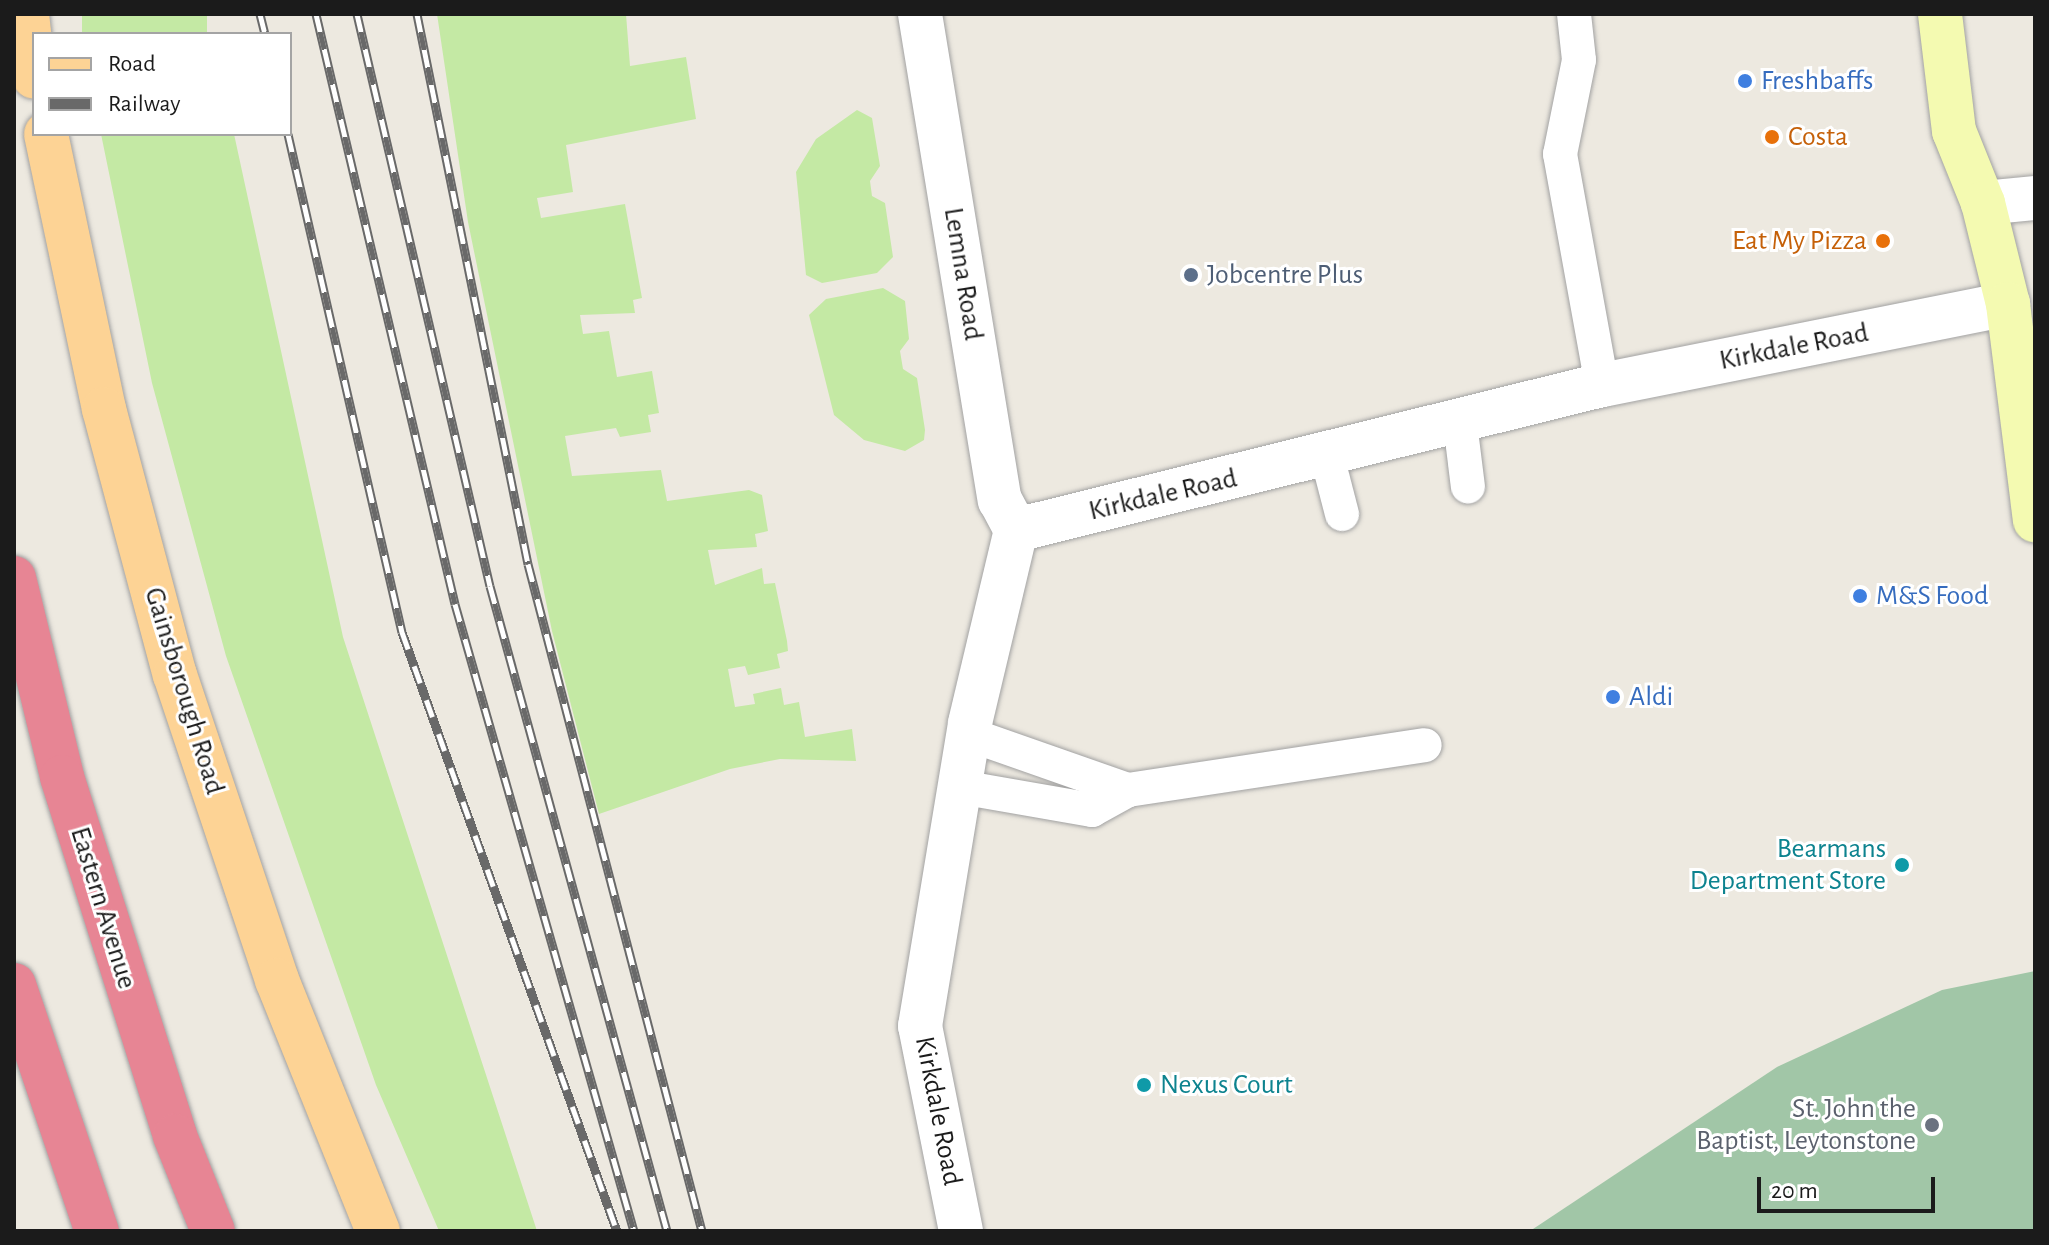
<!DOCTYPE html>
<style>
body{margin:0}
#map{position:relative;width:2049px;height:1245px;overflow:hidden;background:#ede9e0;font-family:"Alegreya Sans",sans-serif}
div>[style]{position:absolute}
.grass>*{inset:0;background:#c4e9a4;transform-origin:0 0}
.cemetery>*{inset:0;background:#a1c6a7}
.roads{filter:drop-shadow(0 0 2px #a2a2a2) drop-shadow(0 0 2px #a2a2a2)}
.lane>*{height:34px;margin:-17px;padding:0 17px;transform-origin:17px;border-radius:17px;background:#fff}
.street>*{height:44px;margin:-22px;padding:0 22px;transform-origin:22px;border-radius:22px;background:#fff}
.secondary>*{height:44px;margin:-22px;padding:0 22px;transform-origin:22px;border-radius:22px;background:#f4fab1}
.primary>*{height:44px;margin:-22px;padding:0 22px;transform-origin:22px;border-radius:22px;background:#fdd395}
.highway>*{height:44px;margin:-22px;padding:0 22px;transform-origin:22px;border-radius:22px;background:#e78594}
.rail>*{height:9px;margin-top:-4.5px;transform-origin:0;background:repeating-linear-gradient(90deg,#fff 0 18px,#696969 0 36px);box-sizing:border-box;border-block:2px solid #696969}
.dots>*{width:22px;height:22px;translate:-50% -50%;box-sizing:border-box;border:4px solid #fff;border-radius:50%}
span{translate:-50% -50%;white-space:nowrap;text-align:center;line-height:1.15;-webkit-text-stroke:6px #fff;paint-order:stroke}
.shop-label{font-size:28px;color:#366cbe}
.left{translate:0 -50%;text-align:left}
.food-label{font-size:28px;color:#c56008}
.right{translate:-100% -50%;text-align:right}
.street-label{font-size:28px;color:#1b1b1b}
.service-label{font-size:28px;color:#4e5e75}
.culture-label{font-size:28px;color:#0d838f}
.worship-label{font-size:28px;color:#5b616d}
.frame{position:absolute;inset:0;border:16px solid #1b1b1b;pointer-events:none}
.legend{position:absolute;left:32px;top:32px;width:260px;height:104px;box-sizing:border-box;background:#fff;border:2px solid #a4a4a4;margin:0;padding:10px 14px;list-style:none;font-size:24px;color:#1b1b1b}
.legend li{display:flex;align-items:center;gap:16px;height:40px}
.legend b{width:40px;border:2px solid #a4a4a4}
.scale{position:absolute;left:1757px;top:1177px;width:178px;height:36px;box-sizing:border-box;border:4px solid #1b1b1b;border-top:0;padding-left:10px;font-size:24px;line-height:28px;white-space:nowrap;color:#1b1b1b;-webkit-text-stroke:6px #fff;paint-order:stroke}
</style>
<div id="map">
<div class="grass">
<div style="left:82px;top:14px;width:125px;height:20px"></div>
<div style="clip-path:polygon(437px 14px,626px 14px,630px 66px,686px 57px,696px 119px,566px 145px,573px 192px,537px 198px,541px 218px,625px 204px,642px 298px,633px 300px,635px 313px,580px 315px,583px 334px,609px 331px,617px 377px,652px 371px,659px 413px,648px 415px,651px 432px,620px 437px,616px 428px,565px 436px,572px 476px,661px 470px,667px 501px,749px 490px,762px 495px,768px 531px,755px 534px,757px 547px,708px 550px,715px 585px,762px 568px,764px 584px,775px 583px,787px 641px,788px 651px,777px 654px,780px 668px,748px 675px,745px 666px,728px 669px,735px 707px,755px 704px,753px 694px,781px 688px,784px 705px,799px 702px,805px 737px,852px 729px,856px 761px,780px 759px,730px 769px,599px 814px,552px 631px,468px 222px)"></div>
<div style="clip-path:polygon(857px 110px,872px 118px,880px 166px,870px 181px,872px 196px,885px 203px,893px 257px,877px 273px,822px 283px,806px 275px,796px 172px,816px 139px)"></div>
<div style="clip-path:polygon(101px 134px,234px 134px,343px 637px,537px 1231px,439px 1231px,376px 1085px,226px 656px,152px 383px)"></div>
<div style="clip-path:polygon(883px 288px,905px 301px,909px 339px,900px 351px,903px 369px,917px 378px,925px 430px,924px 440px,905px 451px,864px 440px,834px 415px,809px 315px,826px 299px)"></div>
</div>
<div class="cemetery">
<div style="clip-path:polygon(2035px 971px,2035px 1231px,1530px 1231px,1777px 1067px,1942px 990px)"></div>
</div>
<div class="roads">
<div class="lane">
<div style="left:1574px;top:14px;width:46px;rotate:83.8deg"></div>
<div style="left:1579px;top:60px;width:96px;rotate:101.4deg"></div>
<div style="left:1560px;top:154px;width:235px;rotate:79.7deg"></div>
<div style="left:1460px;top:423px;width:64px;rotate:82.9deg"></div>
<div style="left:1327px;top:456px;width:60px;rotate:75.5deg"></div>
<div style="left:968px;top:734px;width:170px;rotate:19.3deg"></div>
<div style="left:960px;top:787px;width:134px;rotate:9.9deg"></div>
<div style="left:1092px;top:810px;width:41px;rotate:-29.1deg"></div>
<div style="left:1128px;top:790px;width:300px;rotate:-8.6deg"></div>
</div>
<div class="street">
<div style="left:920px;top:14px;width:493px;rotate:80.7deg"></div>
<div style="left:1000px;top:500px;width:34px;rotate:62deg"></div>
<div style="left:1983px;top:203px;width:52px;rotate:-5.5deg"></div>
<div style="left:1016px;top:530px;width:604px;rotate:-13.9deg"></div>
<div style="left:1602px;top:385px;width:414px;rotate:-11.3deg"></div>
<div style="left:961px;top:1231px;width:209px;rotate:-101.3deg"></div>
<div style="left:920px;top:1026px;width:307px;rotate:-80.6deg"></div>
<div style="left:970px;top:723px;width:198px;rotate:-76.6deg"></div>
</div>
<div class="secondary">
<div style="left:1940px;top:14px;width:118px;rotate:83.2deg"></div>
<div style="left:1954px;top:131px;width:78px;rotate:68.1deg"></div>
<div style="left:1983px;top:203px;width:104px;rotate:76.1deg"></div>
<div style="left:2008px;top:304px;width:218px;rotate:82.9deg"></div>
</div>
<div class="primary">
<div style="left:27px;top:14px;width:63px;rotate:83.7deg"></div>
<div style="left:46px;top:134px;width:281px;rotate:78.1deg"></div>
<div style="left:104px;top:409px;width:275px;rotate:75.1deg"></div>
<div style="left:175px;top:675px;width:322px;rotate:71.5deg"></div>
<div style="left:277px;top:980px;width:271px;rotate:68.1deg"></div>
</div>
<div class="highway">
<div style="left:14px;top:578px;width:205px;rotate:76.4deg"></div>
<div style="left:62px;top:777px;width:376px;rotate:72.5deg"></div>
<div style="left:175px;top:1136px;width:102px;rotate:68.2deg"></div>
<div style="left:14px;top:985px;width:260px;rotate:71.4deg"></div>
</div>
</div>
<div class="rail">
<div style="left:260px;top:14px;width:21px;rotate:76deg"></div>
<div style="left:316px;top:14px;width:606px;rotate:76.74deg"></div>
<div style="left:455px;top:604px;width:652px;rotate:74.07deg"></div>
<div style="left:357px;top:14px;width:587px;rotate:76.91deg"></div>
<div style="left:490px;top:586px;width:669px;rotate:74.65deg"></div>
<div style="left:417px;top:14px;width:561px;rotate:78.59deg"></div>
<div style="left:528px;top:564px;width:689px;rotate:75.38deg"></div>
<div style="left:288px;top:134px;width:511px;rotate:77.11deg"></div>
<div style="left:402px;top:632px;width:636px;rotate:70.26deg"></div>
</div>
<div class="dots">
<div style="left:1745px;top:81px;background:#3f7fe0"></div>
<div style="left:1772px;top:137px;background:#e8710a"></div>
<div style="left:1883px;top:241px;background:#e8710a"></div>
<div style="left:1191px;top:275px;background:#5c6f8a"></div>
<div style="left:1860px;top:596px;background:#3f7fe0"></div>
<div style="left:1613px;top:697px;background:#3f7fe0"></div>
<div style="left:1902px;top:865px;background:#0f9aa8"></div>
<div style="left:1144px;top:1085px;background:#0f9aa8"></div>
<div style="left:1932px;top:1125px;background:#6b7280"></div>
</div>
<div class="shop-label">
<span class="left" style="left:1761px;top:81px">Freshbaffs</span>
<span class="left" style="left:1876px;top:596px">M&amp;S Food</span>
<span class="left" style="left:1629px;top:697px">Aldi</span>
</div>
<div class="food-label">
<span class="left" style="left:1788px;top:137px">Costa</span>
<span class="right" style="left:1867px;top:241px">Eat My Pizza</span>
</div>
<div class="street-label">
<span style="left:963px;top:274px;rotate:81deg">Lemna Road</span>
<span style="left:1794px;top:347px;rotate:-11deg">Kirkdale Road</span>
<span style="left:1163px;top:495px;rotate:-13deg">Kirkdale Road</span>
<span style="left:184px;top:691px;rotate:73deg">Gainsborough Road</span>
<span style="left:103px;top:908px;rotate:73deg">Eastern Avenue</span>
<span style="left:938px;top:1111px;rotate:79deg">Kirkdale Road</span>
</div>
<div class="service-label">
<span class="left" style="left:1207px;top:275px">Jobcentre Plus</span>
</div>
<div class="culture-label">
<span class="right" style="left:1886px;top:865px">Bearmans<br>Department Store</span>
<span class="left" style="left:1160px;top:1085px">Nexus Court</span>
</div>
<div class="worship-label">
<span class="right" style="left:1916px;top:1125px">St. John the<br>Baptist, Leytonstone</span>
</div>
<div class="frame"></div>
<ul class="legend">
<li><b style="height:10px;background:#fdd395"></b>Road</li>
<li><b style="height:10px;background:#696969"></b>Railway</li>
</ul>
<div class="scale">20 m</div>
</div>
